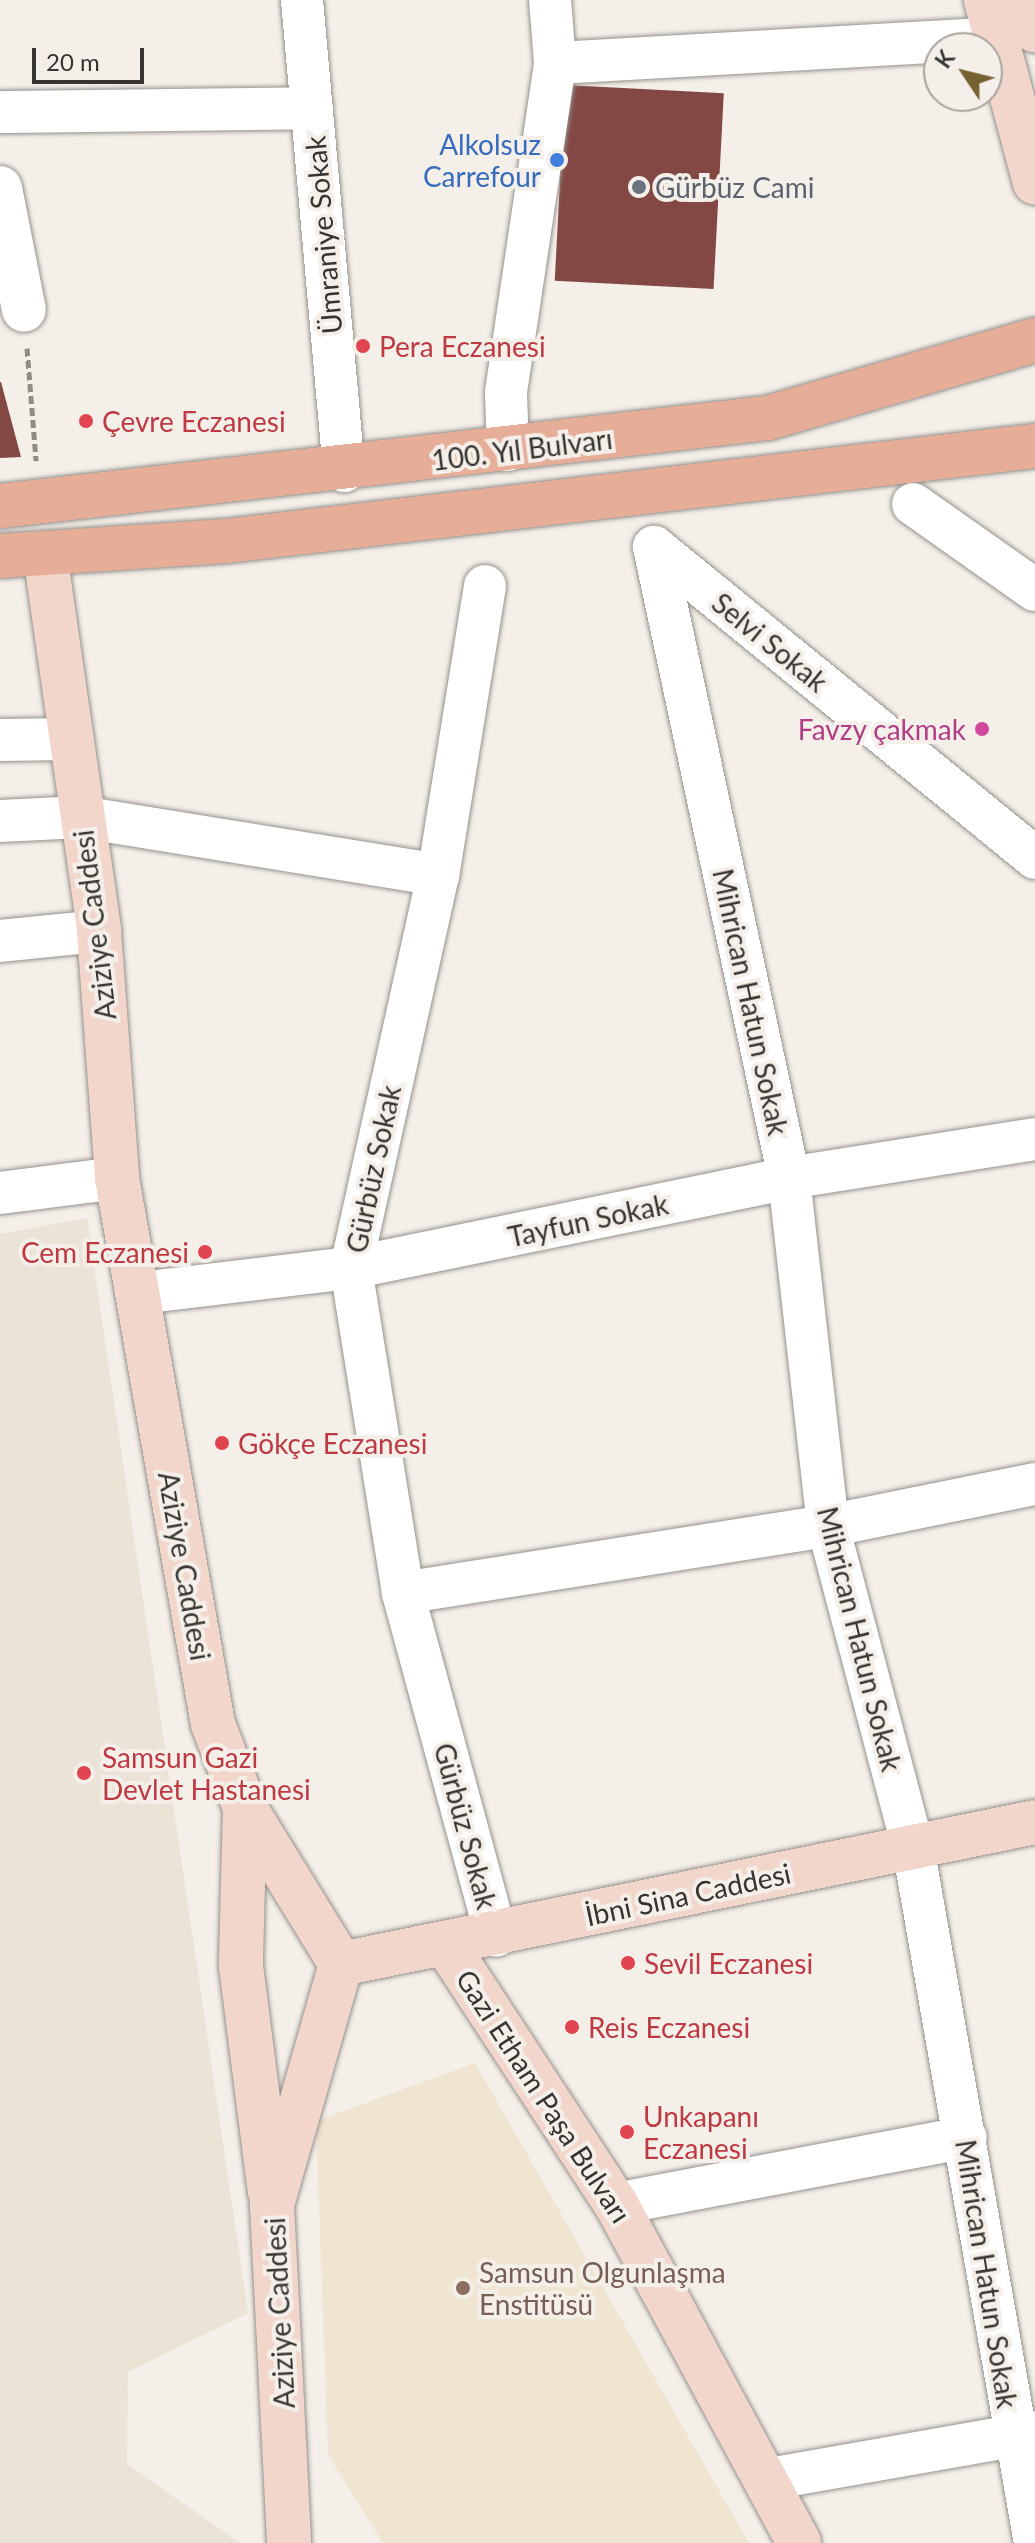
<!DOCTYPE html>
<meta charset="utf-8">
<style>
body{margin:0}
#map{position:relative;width:1035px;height:2543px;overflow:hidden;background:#f4efe9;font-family:Lato,sans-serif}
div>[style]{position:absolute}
.built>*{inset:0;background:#ece3d7}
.education>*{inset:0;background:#efe5d0}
.building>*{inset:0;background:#834844;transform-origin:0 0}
.path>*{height:5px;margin-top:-2.5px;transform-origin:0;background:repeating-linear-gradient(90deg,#8f8c87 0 8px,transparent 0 12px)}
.roads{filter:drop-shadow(0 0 2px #95918c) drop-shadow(0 0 2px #95918c)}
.minor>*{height:42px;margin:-21px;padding:0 21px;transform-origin:21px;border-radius:21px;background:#fff}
.tertiary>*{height:44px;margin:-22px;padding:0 22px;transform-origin:22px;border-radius:22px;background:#fff}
.secondary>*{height:44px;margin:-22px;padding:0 22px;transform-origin:22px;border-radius:22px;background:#f2d6cc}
.primary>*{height:44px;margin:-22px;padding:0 22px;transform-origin:22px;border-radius:22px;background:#e6ad99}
.dots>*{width:22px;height:22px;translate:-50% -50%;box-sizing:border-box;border:4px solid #f4efe9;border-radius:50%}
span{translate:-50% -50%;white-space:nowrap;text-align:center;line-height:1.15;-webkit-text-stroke:8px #f4efe9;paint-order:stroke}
.shop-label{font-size:28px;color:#366cbe}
.right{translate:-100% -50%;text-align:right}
.worship-label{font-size:28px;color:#5b616d}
.left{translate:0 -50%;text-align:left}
.street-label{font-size:28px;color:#353431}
.health-label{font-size:28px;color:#be3a42}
.hotel-label{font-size:28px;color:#b23c85}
.education-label{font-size:28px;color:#785e54}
.north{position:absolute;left:923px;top:32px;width:80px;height:80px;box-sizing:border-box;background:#f4efe9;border:2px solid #a8a49f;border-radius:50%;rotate:305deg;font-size:22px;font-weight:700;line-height:32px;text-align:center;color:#353431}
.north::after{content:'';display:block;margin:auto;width:28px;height:36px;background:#766131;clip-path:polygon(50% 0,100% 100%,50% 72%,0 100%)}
.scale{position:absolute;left:32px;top:48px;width:112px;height:36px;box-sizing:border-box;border:4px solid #353431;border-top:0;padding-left:10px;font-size:24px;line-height:28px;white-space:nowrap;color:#353431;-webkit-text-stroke:6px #f4efe9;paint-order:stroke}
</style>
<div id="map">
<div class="built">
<div style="clip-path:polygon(87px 1218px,248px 2313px,128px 2372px,127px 2464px,240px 2543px,0 2543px,0 1234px)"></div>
</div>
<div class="education">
<div style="clip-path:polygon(475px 2063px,749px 2543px,383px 2543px,328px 2455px,316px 2121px)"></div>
</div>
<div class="building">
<div style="left:565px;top:85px;width:159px;height:196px;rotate:3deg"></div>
<div style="clip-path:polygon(0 382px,1px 382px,21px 457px,0 458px)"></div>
</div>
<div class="path">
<div style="left:27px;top:348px;width:113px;rotate:85.4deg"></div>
</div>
<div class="roads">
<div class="minor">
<div style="left:302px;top:0;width:473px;rotate:84.9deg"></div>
<div style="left:555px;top:63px;width:444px;rotate:-3.2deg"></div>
<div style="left:0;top:112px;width:312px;rotate:-0.7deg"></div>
<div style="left:508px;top:450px;width:58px;rotate:-92deg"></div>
<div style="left:506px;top:392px;width:333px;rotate:-81.5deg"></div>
<div style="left:555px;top:63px;width:63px;rotate:-94.5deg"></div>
<div style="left:913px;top:504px;width:149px;rotate:35.2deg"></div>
<div style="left:654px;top:547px;width:645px;rotate:77.92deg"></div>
<div style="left:789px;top:1178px;width:350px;rotate:83.6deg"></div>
<div style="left:828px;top:1526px;width:332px;rotate:75.2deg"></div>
<div style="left:913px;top:1847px;width:707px;rotate:80.06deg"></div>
<div style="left:654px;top:547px;width:492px;rotate:39.2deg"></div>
<div style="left:485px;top:586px;width:293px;rotate:99.2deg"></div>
<div style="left:438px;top:875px;width:403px;rotate:102.5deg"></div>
<div style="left:351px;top:1268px;width:329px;rotate:80.9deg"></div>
<div style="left:403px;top:1593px;width:355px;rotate:74.8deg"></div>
<div style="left:0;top:740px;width:69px;rotate:-0.8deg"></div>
<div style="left:0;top:821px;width:81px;rotate:-2.8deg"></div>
<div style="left:81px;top:817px;width:362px;rotate:9.2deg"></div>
<div style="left:0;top:941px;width:100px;rotate:-5.8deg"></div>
<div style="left:0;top:1193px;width:118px;rotate:-7.3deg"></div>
<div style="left:140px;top:1293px;width:212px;rotate:-6.8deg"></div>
<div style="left:351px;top:1268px;width:447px;rotate:-11.6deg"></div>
<div style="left:789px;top:1178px;width:249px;rotate:-9deg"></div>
<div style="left:403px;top:1593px;width:430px;rotate:-9deg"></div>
<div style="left:828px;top:1526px;width:211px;rotate:-11.5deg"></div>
<div style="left:616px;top:2204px;width:356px;rotate:-10.8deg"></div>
<div style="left:769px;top:2479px;width:270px;rotate:-10deg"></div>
</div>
<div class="tertiary">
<div style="left:0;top:188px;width:124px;rotate:78.9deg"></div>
</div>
<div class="secondary">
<div style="left:986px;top:0;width:189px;rotate:75deg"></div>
<div style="left:1025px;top:0;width:32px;rotate:72deg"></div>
<div style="left:45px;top:554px;width:381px;rotate:81.8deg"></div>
<div style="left:99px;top:931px;width:248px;rotate:85.8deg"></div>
<div style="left:117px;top:1178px;width:554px;rotate:80.03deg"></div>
<div style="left:213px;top:1724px;width:90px;rotate:69.1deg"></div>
<div style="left:245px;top:1808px;width:183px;rotate:58.4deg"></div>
<div style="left:341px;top:1964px;width:251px;rotate:106deg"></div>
<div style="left:272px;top:2205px;width:338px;rotate:87.1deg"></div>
<div style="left:245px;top:1808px;width:158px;rotate:91.5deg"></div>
<div style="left:241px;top:1966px;width:227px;rotate:82.7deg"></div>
<div style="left:447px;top:1946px;width:308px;rotate:56.8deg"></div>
<div style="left:616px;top:2204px;width:385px;rotate:61.6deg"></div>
<div style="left:341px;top:1964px;width:708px;rotate:-11.56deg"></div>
</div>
<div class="primary">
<div style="left:0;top:506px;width:773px;rotate:-6.54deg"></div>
<div style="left:768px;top:418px;width:278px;rotate:-16.3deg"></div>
<div style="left:0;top:556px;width:227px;rotate:-3.8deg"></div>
<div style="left:227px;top:541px;width:814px;rotate:-6.71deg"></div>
</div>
</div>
<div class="dots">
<div style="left:557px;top:160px;background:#3f7fe0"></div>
<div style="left:639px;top:187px;background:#6b7280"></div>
<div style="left:363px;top:346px;background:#e0444e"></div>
<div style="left:86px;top:421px;background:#e0444e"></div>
<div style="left:982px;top:729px;background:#d1479c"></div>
<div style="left:205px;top:1252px;background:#e0444e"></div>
<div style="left:222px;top:1443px;background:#e0444e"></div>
<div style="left:84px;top:1773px;background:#e0444e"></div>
<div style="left:628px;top:1963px;background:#e0444e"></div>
<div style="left:572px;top:2027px;background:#e0444e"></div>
<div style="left:627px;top:2132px;background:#e0444e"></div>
<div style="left:463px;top:2288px;background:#8d6e63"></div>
</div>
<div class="shop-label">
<span class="right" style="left:541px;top:160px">Alkolsuz<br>Carrefour</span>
</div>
<div class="worship-label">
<span class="left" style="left:655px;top:187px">Gürbüz Cami</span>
</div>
<div class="street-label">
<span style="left:323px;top:235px;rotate:-95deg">Ümraniye Sokak</span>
<span style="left:522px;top:449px;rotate:-7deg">100. Yıl Bulvarı</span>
<span style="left:770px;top:642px;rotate:39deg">Selvi Sokak</span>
<span style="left:94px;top:925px;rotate:-97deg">Aziziye Caddesi</span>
<span style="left:751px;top:1002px;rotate:78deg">Mihrican Hatun Sokak</span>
<span style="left:373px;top:1169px;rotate:-78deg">Gürbüz Sokak</span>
<span style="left:588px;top:1220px;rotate:-12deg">Tayfun Sokak</span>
<span style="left:185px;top:1566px;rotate:80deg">Aziziye Caddesi</span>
<span style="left:860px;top:1639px;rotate:76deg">Mihrican Hatun Sokak</span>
<span style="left:466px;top:1826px;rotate:75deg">Gürbüz Sokak</span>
<span style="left:688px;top:1894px;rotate:-12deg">İbni Sina Caddesi</span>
<span style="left:544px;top:2096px;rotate:57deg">Gazi Etham Paşa Bulvarı</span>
<span style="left:987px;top:2274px;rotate:81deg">Mihrican Hatun Sokak</span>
<span style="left:279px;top:2313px;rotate:-93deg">Aziziye Caddesi</span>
</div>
<div class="health-label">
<span class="left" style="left:379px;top:346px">Pera Eczanesi</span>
<span class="left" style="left:102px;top:421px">Çevre Eczanesi</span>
<span class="right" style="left:189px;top:1252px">Cem Eczanesi</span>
<span class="left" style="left:238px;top:1443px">Gökçe Eczanesi</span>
<span class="left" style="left:102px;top:1773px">Samsun Gazi<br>Devlet Hastanesi</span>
<span class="left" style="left:644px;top:1963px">Sevil Eczanesi</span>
<span class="left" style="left:588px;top:2027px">Reis Eczanesi</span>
<span class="left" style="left:643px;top:2132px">Unkapanı<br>Eczanesi</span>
</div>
<div class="hotel-label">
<span class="right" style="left:966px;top:729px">Favzy çakmak</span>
</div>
<div class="education-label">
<span class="left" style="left:479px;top:2288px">Samsun Olgunlaşma<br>Enstitüsü</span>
</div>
<div class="north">K</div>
<div class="scale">20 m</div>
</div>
